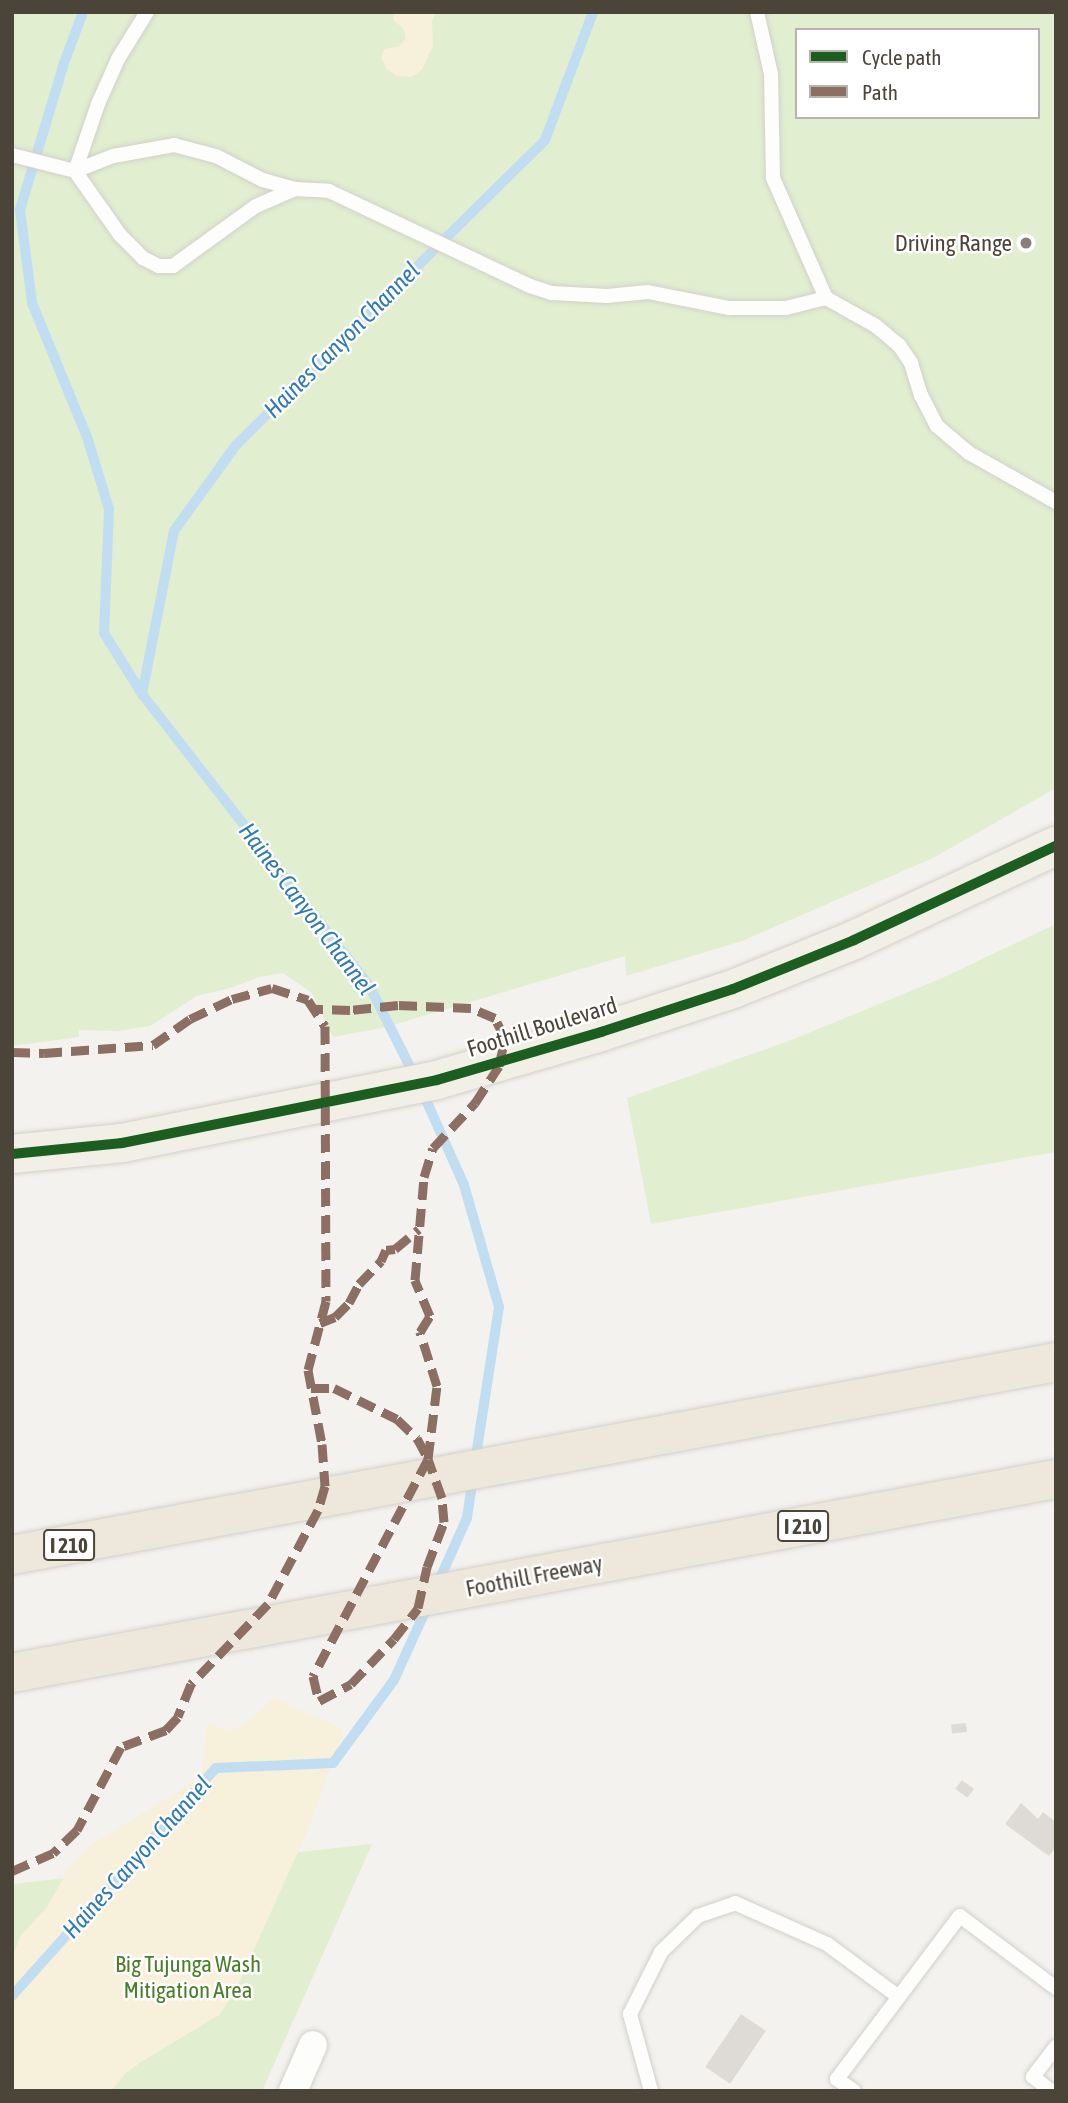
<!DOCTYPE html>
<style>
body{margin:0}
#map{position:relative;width:1068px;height:2103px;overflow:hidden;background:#f4f2ee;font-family:"Asap Condensed",sans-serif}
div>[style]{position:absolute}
.green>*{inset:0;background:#e1eecf}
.sand>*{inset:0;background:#f7f0da}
.stream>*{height:10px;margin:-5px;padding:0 5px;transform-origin:5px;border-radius:5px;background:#c0ddf1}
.building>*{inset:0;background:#dedbd6;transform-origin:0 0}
.roads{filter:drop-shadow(0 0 2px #d2d0cb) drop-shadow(0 0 2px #d2d0cb)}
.lane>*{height:14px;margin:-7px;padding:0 7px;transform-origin:7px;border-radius:7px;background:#fdfdfc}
.street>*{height:28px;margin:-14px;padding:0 14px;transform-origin:14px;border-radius:14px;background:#fdfdfc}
.primary>*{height:38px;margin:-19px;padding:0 19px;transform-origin:19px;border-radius:19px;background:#f2efe6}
.highway>*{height:38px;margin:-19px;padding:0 19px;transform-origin:19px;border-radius:19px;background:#ede8db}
.quiet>*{height:9px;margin-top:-4.5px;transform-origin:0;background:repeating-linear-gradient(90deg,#8d6e63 0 18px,transparent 0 27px)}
.cycleway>*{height:10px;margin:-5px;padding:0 5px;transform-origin:5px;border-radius:5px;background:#1b5e20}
.dots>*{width:19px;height:19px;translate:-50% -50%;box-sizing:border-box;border:4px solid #fff;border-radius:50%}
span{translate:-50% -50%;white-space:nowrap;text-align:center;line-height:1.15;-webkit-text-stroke:5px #fff;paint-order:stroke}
.shield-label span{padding:2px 5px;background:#fff;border:2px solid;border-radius:5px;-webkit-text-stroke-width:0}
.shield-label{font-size:21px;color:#4b4439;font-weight:700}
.poi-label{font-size:23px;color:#4b4439}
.right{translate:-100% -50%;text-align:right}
.street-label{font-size:23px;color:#4b4439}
.park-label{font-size:23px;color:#4a7f2a}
.water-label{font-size:24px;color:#2e7ab2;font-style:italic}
.frame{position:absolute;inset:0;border:14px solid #4b4439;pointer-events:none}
.legend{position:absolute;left:795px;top:28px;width:245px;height:91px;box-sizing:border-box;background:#fff;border:2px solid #b7b4b0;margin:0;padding:9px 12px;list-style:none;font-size:21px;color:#4b4439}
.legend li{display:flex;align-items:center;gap:14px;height:35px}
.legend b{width:35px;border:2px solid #b7b4b0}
</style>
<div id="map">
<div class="green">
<div style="clip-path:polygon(evenodd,12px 12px,1056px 12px,1056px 788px,933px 858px,742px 941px,626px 976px,625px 956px,386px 1027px,333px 1037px,312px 993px,283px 973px,259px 977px,230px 988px,197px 996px,150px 1026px,118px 1031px,79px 1030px,79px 1037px,12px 1046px,12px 12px,797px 30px,1038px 30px,1038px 117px,797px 117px,797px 30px)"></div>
<div style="clip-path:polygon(1056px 924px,1056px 1152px,651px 1224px,627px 1098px,789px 1041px,940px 979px)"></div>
<div style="clip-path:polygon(372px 1844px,262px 2091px,12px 2091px,12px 1884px)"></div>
</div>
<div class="sand">
<div style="clip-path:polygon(393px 12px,436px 12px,432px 21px,433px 46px,422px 70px,411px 77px,397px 76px,387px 69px,381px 58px,384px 49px,399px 46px,406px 38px,403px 28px,393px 20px)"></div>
<div style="clip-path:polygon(273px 1697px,344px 1730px,308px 1830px,233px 1996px,219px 2015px,141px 2062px,126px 2073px,111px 2091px,12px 2091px,12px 1958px,21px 1935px,47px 1907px,71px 1865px,89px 1846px,195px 1781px,202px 1773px,206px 1727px,211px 1724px,231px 1731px,256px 1715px)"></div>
</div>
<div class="stream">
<div style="left:83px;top:12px;width:54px;rotate:110.4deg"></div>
<div style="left:64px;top:63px;width:153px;rotate:106.7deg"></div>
<div style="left:20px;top:210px;width:94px;rotate:82.6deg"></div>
<div style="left:32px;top:303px;width:145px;rotate:67.7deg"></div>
<div style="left:87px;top:437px;width:75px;rotate:73deg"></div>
<div style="left:109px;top:509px;width:124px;rotate:92.3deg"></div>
<div style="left:104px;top:633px;width:72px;rotate:58.1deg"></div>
<div style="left:142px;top:694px;width:371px;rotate:52.1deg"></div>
<div style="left:370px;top:987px;width:101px;rotate:63.4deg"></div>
<div style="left:142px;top:694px;width:166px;rotate:-78.9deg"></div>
<div style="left:174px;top:531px;width:106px;rotate:-54.2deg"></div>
<div style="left:236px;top:445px;width:434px;rotate:-44.6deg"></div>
<div style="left:545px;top:140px;width:137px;rotate:-69.4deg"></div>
<div style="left:422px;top:1091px;width:103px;rotate:65.9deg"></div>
<div style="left:464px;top:1185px;width:127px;rotate:74deg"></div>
<div style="left:499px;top:1307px;width:157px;rotate:98.8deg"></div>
<div style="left:437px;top:1585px;width:73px;rotate:-65.9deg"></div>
<div style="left:467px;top:1518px;width:41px;rotate:-81.7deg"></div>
<div style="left:12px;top:1996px;width:306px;rotate:-48.2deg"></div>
<div style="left:216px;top:1768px;width:117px;rotate:-2.4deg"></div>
<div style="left:333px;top:1763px;width:103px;rotate:-53.7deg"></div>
<div style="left:394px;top:1680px;width:82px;rotate:-65.6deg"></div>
</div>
<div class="building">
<div style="left:966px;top:1723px;width:9px;height:15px;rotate:84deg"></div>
<div style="left:962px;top:1780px;width:15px;height:11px;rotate:37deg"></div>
<div style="clip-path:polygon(1021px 1803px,1038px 1819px,1043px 1812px,1056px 1822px,1056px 1847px,1049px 1856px,1005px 1824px)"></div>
<div style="left:741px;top:2014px;width:30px;height:64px;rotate:34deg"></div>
</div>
<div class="roads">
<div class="lane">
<div style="left:147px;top:12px;width:55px;rotate:121.7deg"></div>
<div style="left:118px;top:59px;width:49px;rotate:114deg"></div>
<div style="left:98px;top:104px;width:71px;rotate:108.9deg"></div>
<div style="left:75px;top:171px;width:78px;rotate:54.9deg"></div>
<div style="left:120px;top:235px;width:33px;rotate:45deg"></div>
<div style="left:143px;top:258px;width:18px;rotate:27deg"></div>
<div style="left:159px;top:266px;width:14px"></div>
<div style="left:173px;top:266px;width:102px;rotate:-35.9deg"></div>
<div style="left:256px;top:206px;width:43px;rotate:-23.6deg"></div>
<div style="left:757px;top:12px;width:64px;rotate:77.3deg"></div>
<div style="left:771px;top:74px;width:104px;rotate:88.9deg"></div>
<div style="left:773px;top:178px;width:131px;rotate:66.2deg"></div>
<div style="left:12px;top:155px;width:65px;rotate:14.3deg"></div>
<div style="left:75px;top:171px;width:41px;rotate:-21.5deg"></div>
<div style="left:113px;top:156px;width:62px;rotate:-10.2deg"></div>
<div style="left:174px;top:145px;width:43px;rotate:14.7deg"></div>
<div style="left:216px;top:156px;width:53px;rotate:27.1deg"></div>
<div style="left:263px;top:180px;width:33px;rotate:16deg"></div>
<div style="left:295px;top:189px;width:34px;rotate:3deg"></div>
<div style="left:329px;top:191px;width:222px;rotate:25.3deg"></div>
<div style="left:530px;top:286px;width:23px;rotate:18deg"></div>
<div style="left:552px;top:293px;width:55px;rotate:3.1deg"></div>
<div style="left:607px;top:296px;width:41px;rotate:-5.6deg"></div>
<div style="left:648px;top:292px;width:83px;rotate:11.2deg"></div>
<div style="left:729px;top:308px;width:57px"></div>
<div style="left:786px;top:308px;width:41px;rotate:-14deg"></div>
<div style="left:826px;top:298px;width:57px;rotate:29.2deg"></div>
<div style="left:876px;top:326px;width:30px;rotate:40deg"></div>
<div style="left:899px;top:345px;width:22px;rotate:56deg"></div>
<div style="left:911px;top:363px;width:34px;rotate:73deg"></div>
<div style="left:921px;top:395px;width:35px;rotate:63deg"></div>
<div style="left:937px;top:426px;width:42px;rotate:40.2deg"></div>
<div style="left:969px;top:453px;width:100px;rotate:29.4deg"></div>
<div style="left:651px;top:2091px;width:80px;rotate:-105.3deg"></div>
<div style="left:630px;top:2014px;width:69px;rotate:-63.4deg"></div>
<div style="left:661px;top:1952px;width:52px;rotate:-44.2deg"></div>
<div style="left:698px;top:1916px;width:39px;rotate:-19deg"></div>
<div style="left:735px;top:1903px;width:101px;rotate:24deg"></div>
<div style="left:827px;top:1944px;width:89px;rotate:36.4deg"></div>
<div style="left:854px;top:2091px;width:21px;rotate:-145deg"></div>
<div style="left:837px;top:2079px;width:204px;rotate:-53deg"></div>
<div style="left:960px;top:1916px;width:120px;rotate:36.9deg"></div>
<div style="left:1051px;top:2091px;width:23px;rotate:-142deg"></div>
<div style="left:1033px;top:2077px;width:38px;rotate:-53deg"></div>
</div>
<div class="street">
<div style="left:293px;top:2091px;width:50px;rotate:-66.5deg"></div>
</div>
<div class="primary">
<div style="left:12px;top:1154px;width:111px;rotate:-5.7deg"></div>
<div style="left:122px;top:1143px;width:321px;rotate:-11.3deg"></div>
<div style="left:437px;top:1080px;width:171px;rotate:-16.3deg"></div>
<div style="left:601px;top:1032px;width:139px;rotate:-18deg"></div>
<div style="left:733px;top:989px;width:131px;rotate:-22deg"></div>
<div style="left:854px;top:940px;width:223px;rotate:-25deg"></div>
</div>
<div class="highway">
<div style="left:12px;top:1555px;width:1062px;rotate:-10.47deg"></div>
<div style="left:12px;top:1673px;width:1062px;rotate:-10.53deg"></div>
</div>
</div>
<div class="quiet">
<div style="left:12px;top:1052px;width:32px;rotate:2deg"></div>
<div style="left:44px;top:1053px;width:109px;rotate:-4.2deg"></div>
<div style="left:153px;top:1045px;width:45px;rotate:-35.1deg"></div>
<div style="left:190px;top:1019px;width:47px;rotate:-25.5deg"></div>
<div style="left:232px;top:999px;width:41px;rotate:-15.4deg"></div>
<div style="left:272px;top:988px;width:38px;rotate:18deg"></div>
<div style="left:308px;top:1000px;width:31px;rotate:57deg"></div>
<div style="left:325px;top:1026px;width:275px;rotate:89.8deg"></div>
<div style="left:326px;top:1301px;width:71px;rotate:104.6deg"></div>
<div style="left:308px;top:1370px;width:75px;rotate:79.3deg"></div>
<div style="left:322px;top:1444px;width:42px;rotate:85.9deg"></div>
<div style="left:325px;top:1486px;width:25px;rotate:106deg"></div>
<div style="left:318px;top:1510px;width:106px;rotate:118deg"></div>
<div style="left:268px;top:1604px;width:111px;rotate:133.9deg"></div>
<div style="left:191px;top:1684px;width:35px;rotate:112deg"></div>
<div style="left:178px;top:1717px;width:18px;rotate:133deg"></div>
<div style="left:166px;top:1730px;width:48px;rotate:159.3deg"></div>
<div style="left:121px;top:1747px;width:94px;rotate:117.9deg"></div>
<div style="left:77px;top:1830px;width:33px;rotate:136deg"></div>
<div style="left:53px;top:1853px;width:45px;rotate:156.3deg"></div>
<div style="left:320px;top:1323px;width:16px;rotate:-22deg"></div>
<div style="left:335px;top:1317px;width:20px;rotate:-45deg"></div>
<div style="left:349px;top:1303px;width:21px;rotate:-62deg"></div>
<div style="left:359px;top:1284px;width:32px;rotate:-46deg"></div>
<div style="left:381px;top:1261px;width:12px;rotate:-66deg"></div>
<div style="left:386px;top:1250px;width:9px;rotate:-6deg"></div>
<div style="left:395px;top:1249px;width:31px;rotate:-40deg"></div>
<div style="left:311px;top:1388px;width:23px"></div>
<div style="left:334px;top:1388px;width:70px;rotate:26.2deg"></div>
<div style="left:397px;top:1419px;width:28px;rotate:44deg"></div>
<div style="left:417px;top:1438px;width:24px;rotate:62deg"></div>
<div style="left:428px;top:1459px;width:246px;rotate:117.9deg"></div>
<div style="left:313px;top:1676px;width:26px;rotate:77deg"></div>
<div style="left:319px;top:1701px;width:36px;rotate:-28deg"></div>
<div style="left:351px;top:1684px;width:62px;rotate:-46.3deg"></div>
<div style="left:394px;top:1639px;width:39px;rotate:-52deg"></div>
<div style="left:418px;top:1608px;width:42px;rotate:-77.6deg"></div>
<div style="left:427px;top:1567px;width:48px;rotate:-69.3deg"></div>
<div style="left:444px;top:1522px;width:24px;rotate:-95deg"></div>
<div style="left:442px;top:1498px;width:41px;rotate:-109.7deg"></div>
<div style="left:428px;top:1459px;width:74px;rotate:-83deg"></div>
<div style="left:437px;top:1386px;width:57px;rotate:-107.5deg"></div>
<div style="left:420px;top:1332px;width:19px;rotate:-58deg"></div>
<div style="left:430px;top:1316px;width:39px;rotate:-113deg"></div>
<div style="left:415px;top:1280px;width:103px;rotate:-85deg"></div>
<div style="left:424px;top:1177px;width:30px;rotate:-73deg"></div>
<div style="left:433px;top:1148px;width:62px;rotate:-47deg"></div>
<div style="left:475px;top:1103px;width:44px;rotate:-57deg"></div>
<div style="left:499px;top:1066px;width:29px;rotate:-78deg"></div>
<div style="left:505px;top:1038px;width:22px;rotate:-117deg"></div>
<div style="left:495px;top:1018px;width:26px;rotate:-157deg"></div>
<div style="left:471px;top:1008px;width:73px;rotate:-177.6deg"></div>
<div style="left:398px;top:1005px;width:48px;rotate:174.1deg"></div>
<div style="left:350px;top:1010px;width:36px;rotate:-178deg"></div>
</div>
<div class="cycleway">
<div style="left:12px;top:1154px;width:111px;rotate:-5.7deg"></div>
<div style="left:122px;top:1143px;width:321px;rotate:-11.3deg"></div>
<div style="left:437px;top:1080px;width:171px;rotate:-16.3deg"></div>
<div style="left:601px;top:1032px;width:139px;rotate:-18deg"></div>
<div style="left:733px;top:989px;width:131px;rotate:-22deg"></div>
<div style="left:854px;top:940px;width:223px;rotate:-25deg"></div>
</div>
<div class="dots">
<div style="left:1026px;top:243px;background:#868178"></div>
</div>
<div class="shield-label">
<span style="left:803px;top:1526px">I 210</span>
<span style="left:69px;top:1545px">I 210</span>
</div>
<div class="poi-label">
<span class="right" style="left:1012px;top:243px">Driving Range</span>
</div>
<div class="street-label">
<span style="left:542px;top:1027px;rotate:-17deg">Foothill Boulevard</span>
<span style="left:534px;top:1576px;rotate:-11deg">Foothill Freeway</span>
</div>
<div class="park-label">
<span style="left:188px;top:1977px">Big Tujunga Wash<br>Mitigation Area</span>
</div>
<div class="water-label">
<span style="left:342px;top:340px;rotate:-45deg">Haines Canyon Channel</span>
<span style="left:307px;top:909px;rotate:53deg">Haines Canyon Channel</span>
<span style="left:137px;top:1857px;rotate:-48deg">Haines Canyon Channel</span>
</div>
<div class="frame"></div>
<ul class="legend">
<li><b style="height:9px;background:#1b5e20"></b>Cycle path</li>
<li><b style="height:9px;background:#8d6e63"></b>Path</li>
</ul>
</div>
